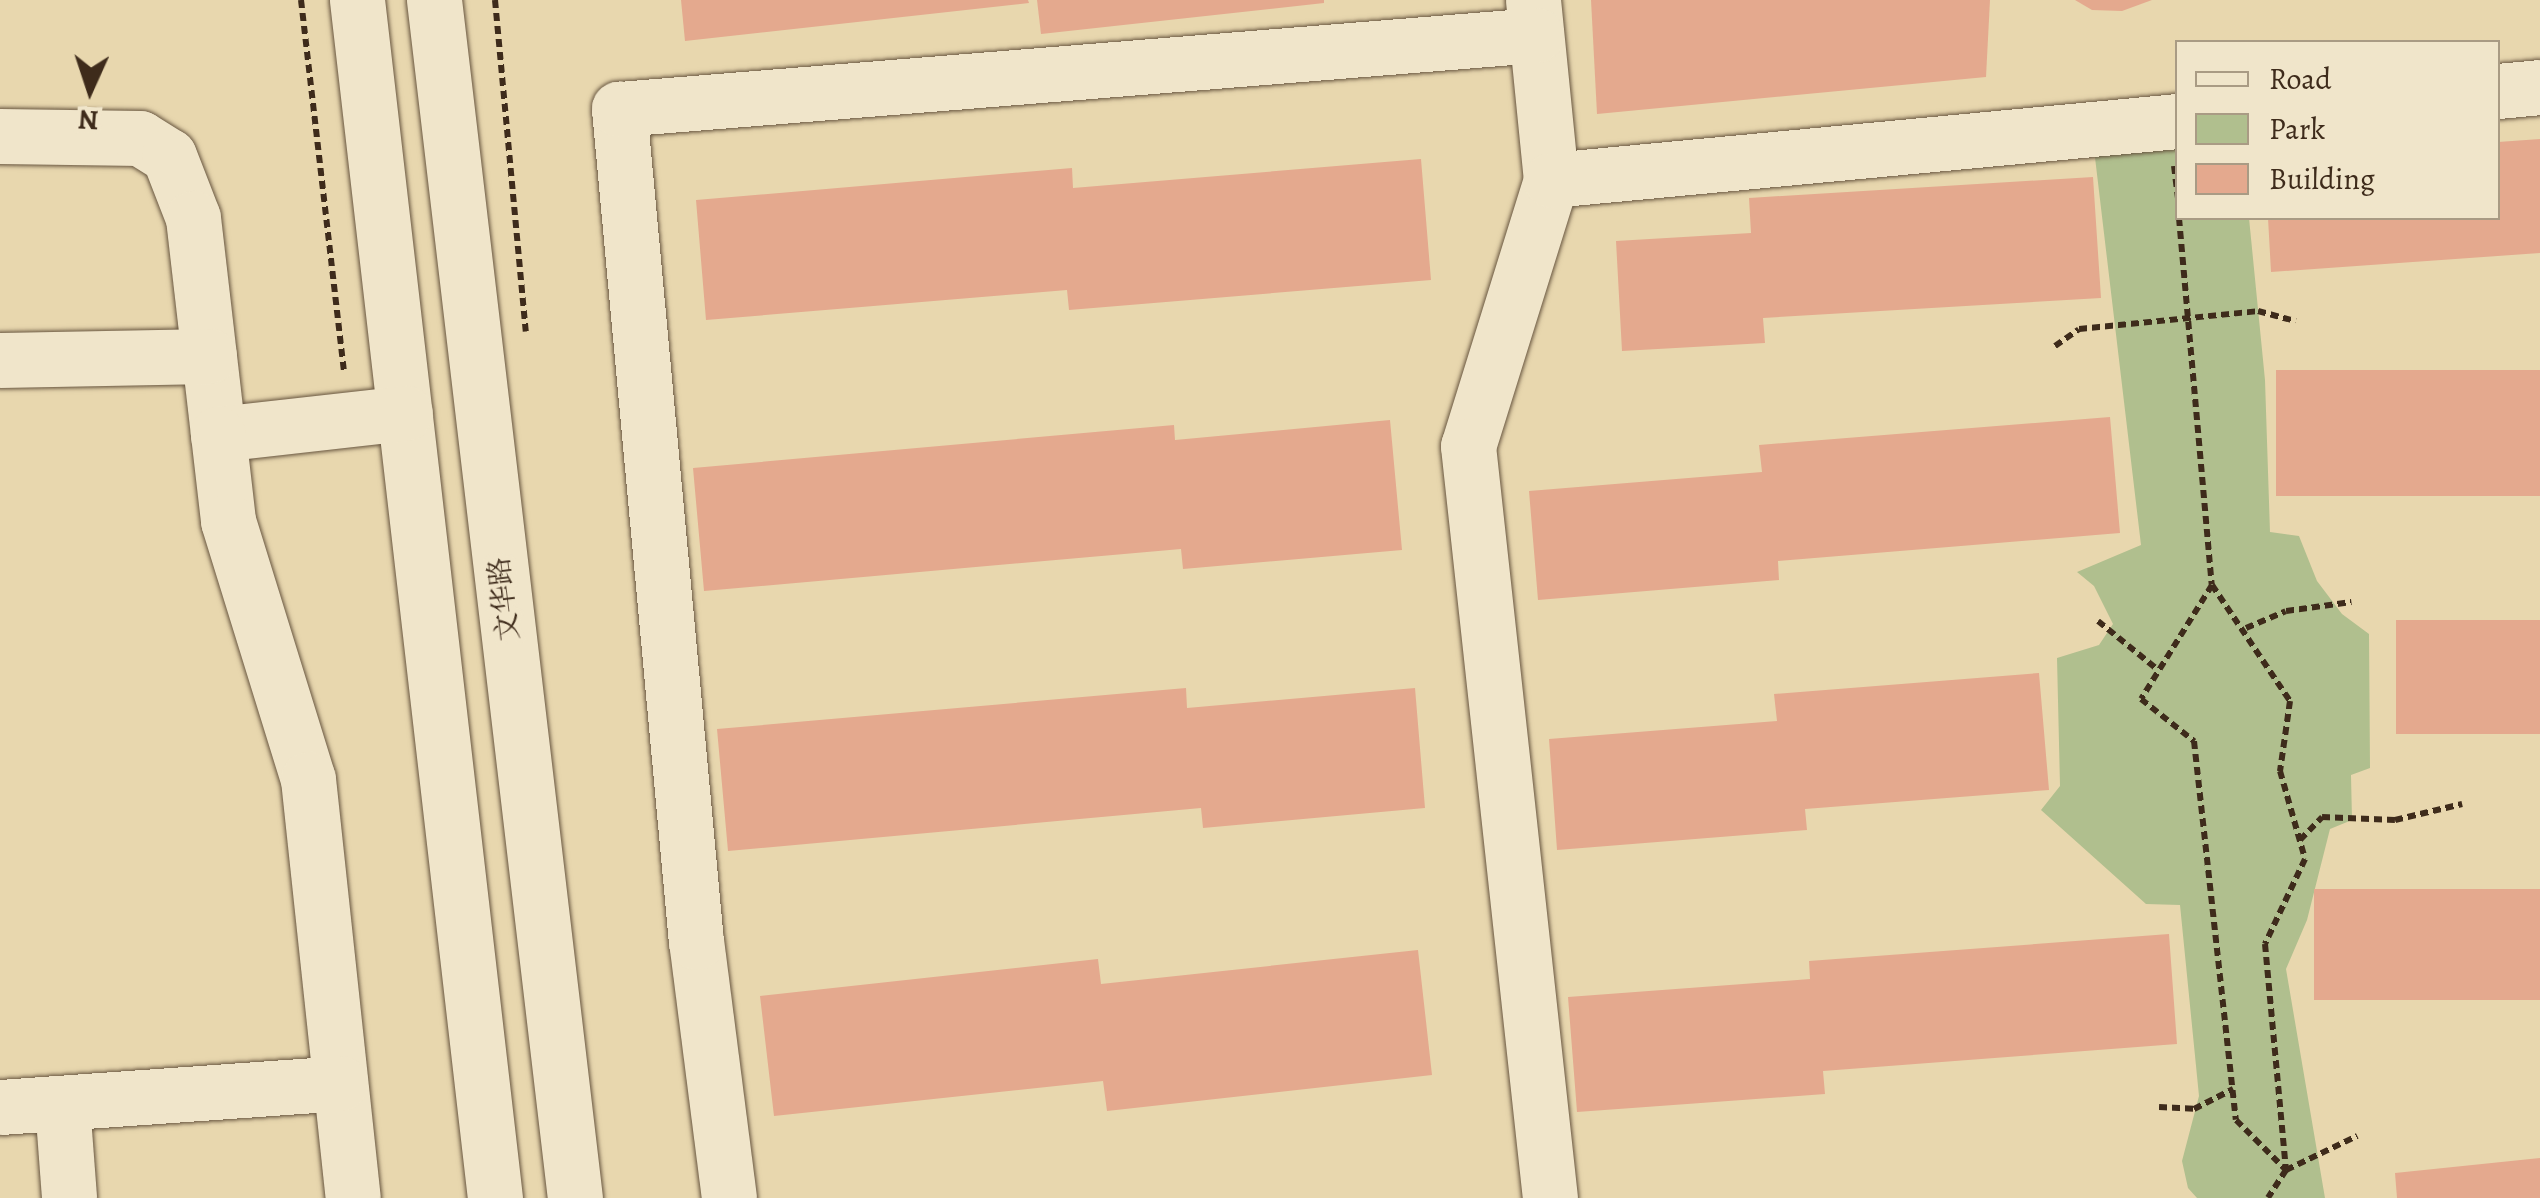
<!DOCTYPE html>
<meta charset="utf-8">
<style>
body{margin:0}
#map{position:relative;width:2540px;height:1198px;overflow:hidden;background:#e8d7ae;font-family:Alegreya,"Noto Serif SC",serif}
div>[style]{position:absolute}
.green>*{inset:0;background:#b0bf8e}
.building>*{inset:0;background:#e4a98e;transform-origin:0 0}
.path>*{height:6px;margin-top:-3px;transform-origin:0;background:repeating-linear-gradient(90deg,#3e2b1b 0 8px,transparent 0 13px)}
.roads{filter:drop-shadow(0 0 2px #685640) drop-shadow(0 0 2px #685640)}
.minor>*{height:55px;margin:-27.5px;padding:0 27.5px;transform-origin:27.5px;border-radius:27.5px;background:#f0e5ca}
span{translate:-50% -50%;white-space:nowrap;text-align:center;line-height:1.15;-webkit-text-stroke:10px #f0e5ca;paint-order:stroke}
.street-label{font-size:28px;color:#3e2b1b}
.legend{position:absolute;left:2175px;top:40px;width:325px;height:180px;box-sizing:border-box;background:#f0e5ca;border:2px solid #a99b84;margin:0;padding:12px 18px;list-style:none;font-size:30px;color:#3e2b1b}
.legend li{display:flex;align-items:center;gap:20px;height:50px}
.legend b{width:50px;border:2px solid #a99b84}
.north{position:absolute;left:40px;top:40px;width:100px;height:100px;-webkit-text-stroke:8px #f0e5ca;paint-order:stroke;rotate:183deg;font-size:28px;font-weight:700;line-height:40px;text-align:center;color:#3e2b1b}
.north::after{content:'';display:block;margin:auto;width:35px;height:45px;background:#3e2b1b;clip-path:polygon(50% 0,100% 100%,50% 72%,0 100%)}
</style>
<div id="map">
<div class="green">
<div style="clip-path:polygon(2177px 142px,2178px 218px,2249px 218px,2265px 380px,2270px 532px,2299px 536px,2317px 581px,2342px 614px,2369px 634px,2370px 768px,2351px 775px,2352px 820px,2330px 829px,2307px 920px,2286px 969px,2325px 1198px,2197px 1198px,2188px 1188px,2182px 1161px,2199px 1096px,2180px 905px,2146px 904px,2041px 810px,2060px 786px,2057px 658px,2099px 645px,2113px 624px,2094px 586px,2077px 572px,2141px 545px,2094px 149px)"></div>
</div>
<div class="building">
<div style="clip-path:polygon(681px 0,1028px 0,1029px 3px,685px 41px)"></div>
<div style="clip-path:polygon(1037px 0,1324px 0,1324px 3px,1041px 34px)"></div>
<div style="clip-path:polygon(1591px 0,1990px 0,1986px 77px,1597px 114px)"></div>
<div style="clip-path:polygon(2075px 0,2152px 0,2122px 11px,2092px 10px)"></div>
<div style="clip-path:polygon(2540px 139px,2540px 253px,2271px 272px,2268px 218px,2498px 218px,2498px 142px)"></div>
<div style="clip-path:polygon(1421px 159px,1431px 280px,1069px 310px,1067px 290px,706px 320px,696px 200px,1072px 168px,1073px 188px)"></div>
<div style="clip-path:polygon(2093px 177px,2101px 298px,1763px 318px,1765px 343px,1622px 351px,1616px 241px,1751px 233px,1749px 198px)"></div>
<div style="left:2540px;top:370px;width:126px;height:264px;rotate:90deg"></div>
<div style="clip-path:polygon(2110px 417px,2120px 533px,1778px 561px,1779px 580px,1538px 600px,1529px 491px,1762px 472px,1759px 445px)"></div>
<div style="clip-path:polygon(1390px 420px,1402px 550px,1183px 569px,1181px 549px,704px 591px,693px 468px,1174px 425px,1175px 440px)"></div>
<div style="left:2540px;top:620px;width:114px;height:144px;rotate:90deg"></div>
<div style="clip-path:polygon(2039px 673px,2049px 790px,1805px 809px,1807px 830px,1557px 850px,1549px 739px,1777px 721px,1774px 694px)"></div>
<div style="clip-path:polygon(1186px 688px,1187px 708px,1415px 688px,1425px 808px,1203px 828px,1201px 808px,728px 851px,717px 729px)"></div>
<div style="left:2540px;top:889px;width:111px;height:226px;rotate:90deg"></div>
<div style="clip-path:polygon(2169px 934px,2177px 1044px,1823px 1071px,1825px 1094px,1577px 1112px,1568px 997px,1810px 979px,1809px 961px)"></div>
<div style="clip-path:polygon(1418px 950px,1432px 1075px,1107px 1111px,1103px 1081px,774px 1116px,760px 996px,1098px 959px,1101px 984px)"></div>
<div style="clip-path:polygon(2540px 1158px,2540px 1198px,2397px 1198px,2395px 1173px)"></div>
</div>
<div class="path">
<div style="left:301px;top:0;width:373px;rotate:83.4deg"></div>
<div style="left:495px;top:0;width:333px;rotate:84.7deg"></div>
<div style="left:2174px;top:166px;width:34px;rotate:83deg"></div>
<div style="left:2179px;top:218px;width:368px;rotate:84.9deg"></div>
<div style="left:2212px;top:585px;width:134px;rotate:121.9deg"></div>
<div style="left:2141px;top:699px;width:68px;rotate:38.4deg"></div>
<div style="left:2194px;top:741px;width:381px;rotate:83.7deg"></div>
<div style="left:2236px;top:1120px;width:71px;rotate:45deg"></div>
<div style="left:2286px;top:1170px;width:33px;rotate:123deg"></div>
<div style="left:2055px;top:346px;width:29px;rotate:-35deg"></div>
<div style="left:2079px;top:329px;width:180px;rotate:-5.7deg"></div>
<div style="left:2258px;top:311px;width:39px;rotate:15deg"></div>
<div style="left:2212px;top:585px;width:140px;rotate:56.1deg"></div>
<div style="left:2290px;top:701px;width:71px;rotate:98.1deg"></div>
<div style="left:2280px;top:771px;width:91px;rotate:74.1deg"></div>
<div style="left:2305px;top:859px;width:94px;rotate:115.2deg"></div>
<div style="left:2265px;top:944px;width:227px;rotate:84.7deg"></div>
<div style="left:2286px;top:1170px;width:79px;rotate:-25.6deg"></div>
<div style="left:2098px;top:621px;width:77px;rotate:39.2deg"></div>
<div style="left:2246px;top:628px;width:43px;rotate:-23deg"></div>
<div style="left:2286px;top:611px;width:66px;rotate:-7.9deg"></div>
<div style="left:2300px;top:840px;width:32px;rotate:-46deg"></div>
<div style="left:2322px;top:817px;width:73px;rotate:2.4deg"></div>
<div style="left:2395px;top:820px;width:69px;rotate:-13.4deg"></div>
<div style="left:2159px;top:1107px;width:35px;rotate:3deg"></div>
<div style="left:2194px;top:1109px;width:44px;rotate:-27.1deg"></div>
</div>
<div class="roads">
<div class="minor">
<div style="left:357px;top:0;width:1206px;rotate:83.43deg"></div>
<div style="left:434px;top:0;width:1206px;rotate:83.29deg"></div>
<div style="left:1533px;top:0;width:181px;rotate:84.3deg"></div>
<div style="left:1551px;top:180px;width:279px;rotate:107.3deg"></div>
<div style="left:1468px;top:446px;width:756px;rotate:83.78deg"></div>
<div style="left:2498px;top:91px;width:42px;rotate:-5.4deg"></div>
<div style="left:0;top:136px;width:140px;rotate:0.8deg"></div>
<div style="left:140px;top:138px;width:34px;rotate:32deg"></div>
<div style="left:169px;top:156px;width:66px;rotate:68.8deg"></div>
<div style="left:193px;top:218px;width:217px;rotate:83.4deg"></div>
<div style="left:218px;top:434px;width:188px;rotate:-6.4deg"></div>
<div style="left:1551px;top:180px;width:630px;rotate:-5.38deg"></div>
<div style="left:0;top:360px;width:209px;rotate:-1.1deg"></div>
<div style="left:218px;top:434px;width:88px;rotate:83.4deg"></div>
<div style="left:228px;top:521px;width:270px;rotate:72.8deg"></div>
<div style="left:308px;top:779px;width:421px;rotate:83.9deg"></div>
<div style="left:62px;top:1104px;width:94px;rotate:85.7deg"></div>
<div style="left:0;top:1107px;width:341px;rotate:-4deg"></div>
<div style="left:729px;top:1198px;width:258px;rotate:-97.3deg"></div>
<div style="left:696px;top:942px;width:837px;rotate:-95.28deg"></div>
<div style="left:619px;top:109px;width:920px;rotate:-4.61deg"></div>
</div>
</div>
<div class="street-label">
<span style="left:504px;top:599px;rotate:-97deg">文华路</span>
</div>
<ul class="legend">
<li><b style="height:12px;background:#f0e5ca"></b>Road</li>
<li><b style="height:28px;background:#b0bf8e"></b>Park</li>
<li><b style="height:28px;background:#e4a98e"></b>Building</li>
</ul>
<div class="north">N</div>
</div>
